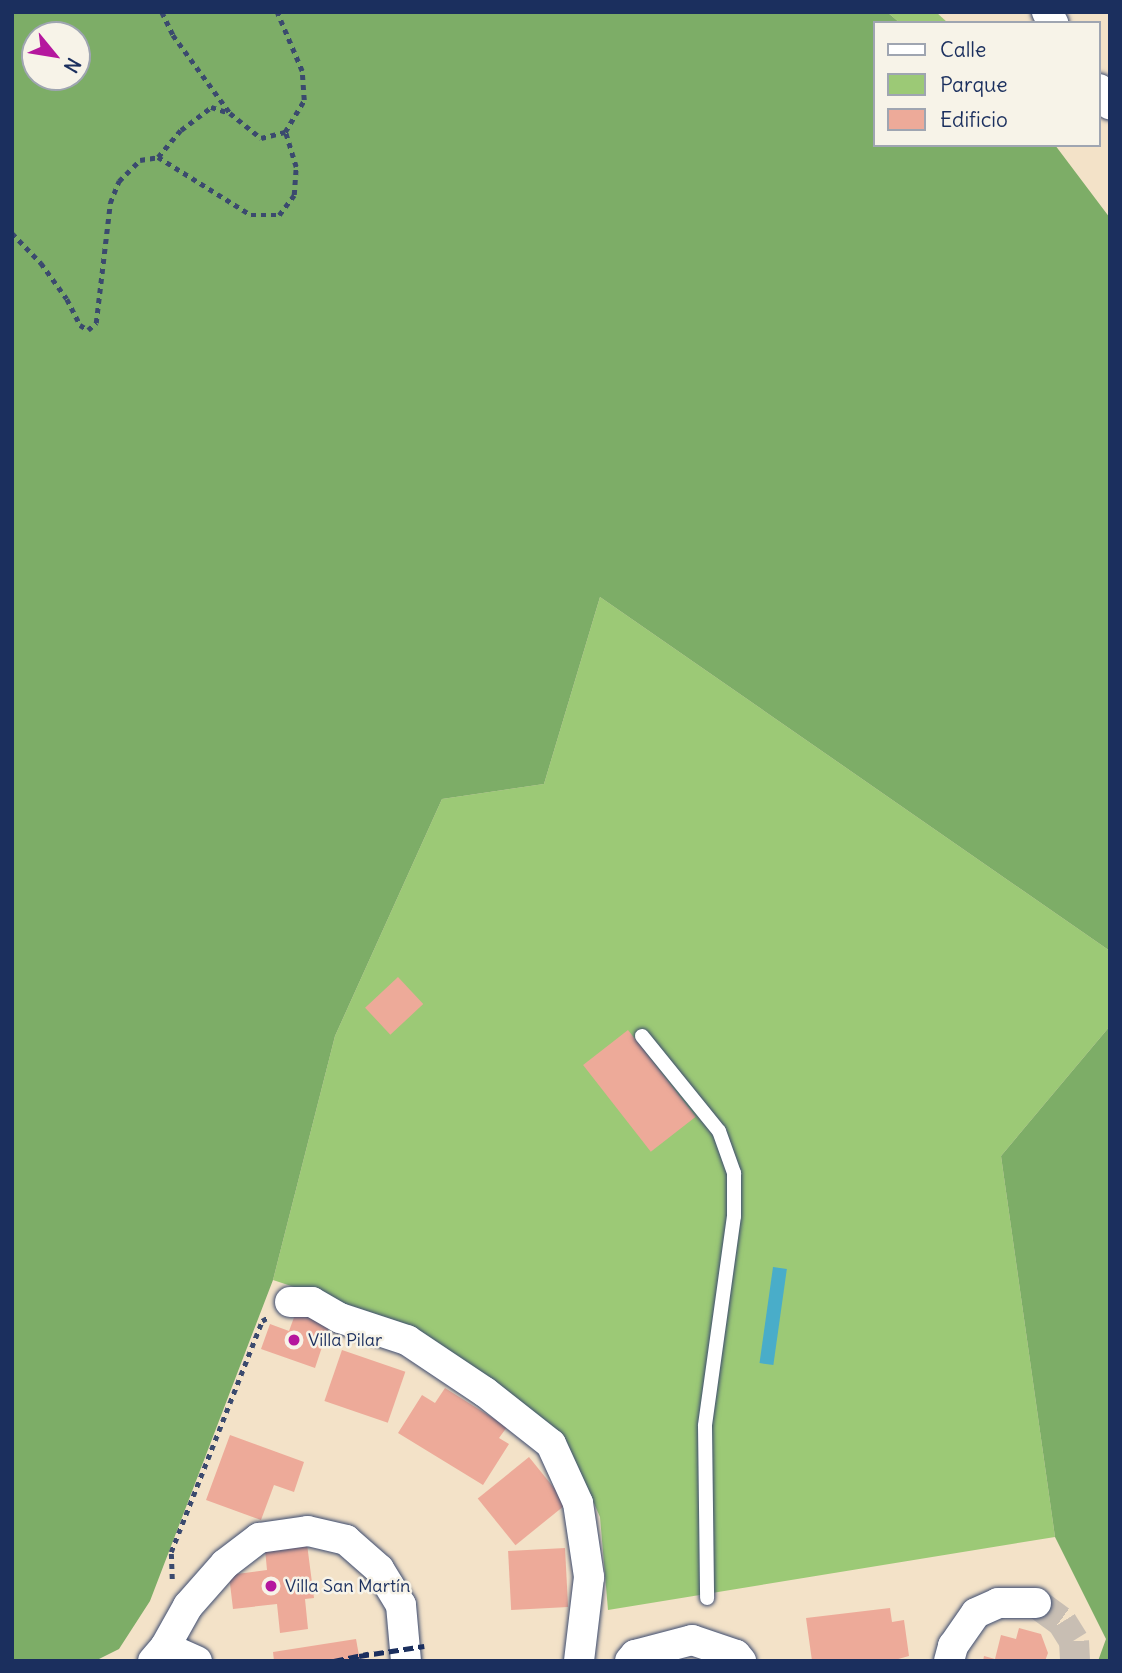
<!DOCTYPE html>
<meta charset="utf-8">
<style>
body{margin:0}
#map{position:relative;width:1122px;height:1673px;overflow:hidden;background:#f3e2c8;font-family:Delius,sans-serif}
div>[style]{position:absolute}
.green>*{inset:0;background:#9cc976}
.forest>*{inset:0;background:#7dad67}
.water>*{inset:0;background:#49adc9;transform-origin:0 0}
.building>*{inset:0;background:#edaa99;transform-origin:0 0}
.street-tunnel>*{height:30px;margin-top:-15px;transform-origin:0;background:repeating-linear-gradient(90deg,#c8beb3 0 30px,transparent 0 45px)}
.path>*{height:4.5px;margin-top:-2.25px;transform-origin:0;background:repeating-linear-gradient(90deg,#3b4a6e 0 5px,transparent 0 10px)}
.roads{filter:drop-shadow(0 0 2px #3b4a6e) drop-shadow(0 0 2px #3b4a6e)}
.lane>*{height:14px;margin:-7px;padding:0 7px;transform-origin:7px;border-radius:7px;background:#fff}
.street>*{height:30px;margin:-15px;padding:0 15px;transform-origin:15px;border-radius:15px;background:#fff}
.rail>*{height:5px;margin-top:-2.5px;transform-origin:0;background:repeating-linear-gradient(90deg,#1b2f5e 0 10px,transparent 0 15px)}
.dots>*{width:19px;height:19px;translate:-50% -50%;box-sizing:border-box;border:4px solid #f7f3e8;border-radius:50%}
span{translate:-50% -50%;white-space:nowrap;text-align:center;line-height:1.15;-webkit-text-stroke:5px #f7f3e8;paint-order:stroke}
.poi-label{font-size:18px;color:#1b2f5e}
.left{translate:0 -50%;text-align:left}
.frame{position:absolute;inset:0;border:14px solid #1b2f5e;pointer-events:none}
.legend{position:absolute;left:873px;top:21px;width:228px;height:126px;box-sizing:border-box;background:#f7f3e8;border:2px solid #9fa5b1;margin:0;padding:9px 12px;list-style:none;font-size:21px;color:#1b2f5e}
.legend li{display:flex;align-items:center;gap:14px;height:35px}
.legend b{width:35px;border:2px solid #9fa5b1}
.north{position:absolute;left:21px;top:21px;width:70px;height:70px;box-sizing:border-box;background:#f7f3e8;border:2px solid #9fa5b1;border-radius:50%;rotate:120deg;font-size:19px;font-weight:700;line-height:28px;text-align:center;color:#1b2f5e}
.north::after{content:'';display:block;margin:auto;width:24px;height:32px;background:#b5179e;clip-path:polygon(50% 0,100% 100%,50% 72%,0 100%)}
</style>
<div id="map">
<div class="green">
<div style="clip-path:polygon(887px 12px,936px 12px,948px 23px,900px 23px)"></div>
<div style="clip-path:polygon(600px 597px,1110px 951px,1110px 1026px,1001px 1156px,1055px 1537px,608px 1610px,600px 1517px,566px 1440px,400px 1322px,273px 1280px,335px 1036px,442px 799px,544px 784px)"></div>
</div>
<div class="forest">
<div style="clip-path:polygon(evenodd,12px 12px,887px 12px,900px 23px,875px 23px,875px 145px,1055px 145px,1110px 218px,1110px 951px,600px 597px,544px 784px,442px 799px,335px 1036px,273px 1280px,150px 1601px,119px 1649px,95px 1661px,12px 1661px,12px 12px,35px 35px,77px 35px,77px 77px,35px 77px,35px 35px)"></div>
<div style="clip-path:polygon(1110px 1026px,1110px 1661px,1098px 1661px,1106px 1639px,1055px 1537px,1001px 1156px)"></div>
</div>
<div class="water">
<div style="left:773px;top:1267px;width:14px;height:97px;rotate:8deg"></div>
</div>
<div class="building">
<div style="left:398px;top:977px;width:37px;height:45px;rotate:47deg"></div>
<div style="left:628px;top:1030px;width:110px;height:57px;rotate:52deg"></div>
<div style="clip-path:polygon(296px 1312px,330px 1323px,315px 1368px,261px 1349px,270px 1324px,289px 1331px)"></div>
<div style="left:342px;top:1350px;width:67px;height:54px;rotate:19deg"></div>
<div style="clip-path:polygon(445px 1388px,507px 1427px,499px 1438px,509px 1444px,483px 1485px,398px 1433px,422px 1395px,435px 1403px)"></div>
<div style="clip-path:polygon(230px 1435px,304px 1462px,294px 1492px,274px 1485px,261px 1520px,206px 1500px)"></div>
<div style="left:529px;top:1457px;width:60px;height:66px;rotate:51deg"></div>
<div style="clip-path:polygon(307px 1544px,314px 1598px,305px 1599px,308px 1629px,280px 1633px,277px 1604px,233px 1609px,229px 1575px,267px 1570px,265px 1549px)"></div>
<div style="left:565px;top:1548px;width:59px;height:57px;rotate:87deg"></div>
<div style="clip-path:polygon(890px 1608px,892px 1622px,904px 1620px,909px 1656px,891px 1661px,812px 1661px,806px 1618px)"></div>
<div style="clip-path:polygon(1019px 1628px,1041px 1634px,1048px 1653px,1045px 1661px,983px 1661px,984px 1656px,995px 1659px,1001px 1635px,1016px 1639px)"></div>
<div style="clip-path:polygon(356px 1639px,360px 1661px,274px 1661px,273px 1652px)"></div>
</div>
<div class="street-tunnel">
<div style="left:1036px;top:1603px;width:32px;rotate:36deg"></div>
<div style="left:1062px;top:1622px;width:22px;rotate:58deg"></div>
<div style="left:1074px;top:1641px;width:20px;rotate:87deg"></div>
</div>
<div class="path">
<div style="left:162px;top:12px;width:25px;rotate:64deg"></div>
<div style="left:173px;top:35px;width:97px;rotate:53.8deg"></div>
<div style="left:230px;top:113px;width:40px;rotate:39deg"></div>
<div style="left:261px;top:138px;width:25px;rotate:-14deg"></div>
<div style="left:285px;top:132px;width:37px;rotate:-59deg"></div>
<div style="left:304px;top:100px;width:29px;rotate:-94deg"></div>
<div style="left:302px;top:71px;width:64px;rotate:-113deg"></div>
<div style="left:158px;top:157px;width:35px;rotate:-50deg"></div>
<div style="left:181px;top:130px;width:38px;rotate:-37deg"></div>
<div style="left:211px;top:107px;width:20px;rotate:18deg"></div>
<div style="left:12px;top:233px;width:42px;rotate:46deg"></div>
<div style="left:41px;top:263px;width:44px;rotate:54.2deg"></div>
<div style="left:67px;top:299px;width:29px;rotate:63deg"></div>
<div style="left:80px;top:325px;width:9px;rotate:32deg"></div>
<div style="left:88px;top:330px;width:11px;rotate:-41deg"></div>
<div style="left:96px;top:323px;width:121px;rotate:-83.3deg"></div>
<div style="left:110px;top:203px;width:24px;rotate:-68deg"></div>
<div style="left:119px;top:181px;width:30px;rotate:-45deg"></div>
<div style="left:140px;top:160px;width:18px;rotate:-9deg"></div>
<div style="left:158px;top:157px;width:110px;rotate:31.9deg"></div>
<div style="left:251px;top:215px;width:28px"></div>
<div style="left:279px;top:215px;width:25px;rotate:-53deg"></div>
<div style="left:294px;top:195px;width:28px;rotate:-86deg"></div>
<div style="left:296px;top:167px;width:37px;rotate:-107deg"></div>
<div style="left:172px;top:1579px;width:27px;rotate:-92deg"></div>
<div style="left:171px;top:1552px;width:248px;rotate:-68.5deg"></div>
<div style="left:262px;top:1321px;width:6px;rotate:-31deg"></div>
</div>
<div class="roads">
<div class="lane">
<div style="left:642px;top:1036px;width:122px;rotate:51deg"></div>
<div style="left:719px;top:1131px;width:45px;rotate:70.3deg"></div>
<div style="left:734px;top:1173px;width:43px;rotate:90deg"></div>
<div style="left:734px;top:1216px;width:212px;rotate:97.9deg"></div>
<div style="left:705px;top:1426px;width:172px;rotate:89.3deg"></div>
</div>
<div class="street">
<div style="left:1047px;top:12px;width:13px;rotate:61deg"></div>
<div style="left:1099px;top:89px;width:19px;rotate:54deg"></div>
<div style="left:290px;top:1302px;width:22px"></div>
<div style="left:312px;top:1302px;width:32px;rotate:30deg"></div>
<div style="left:340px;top:1318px;width:71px;rotate:18.2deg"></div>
<div style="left:407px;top:1340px;width:94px;rotate:33.7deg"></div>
<div style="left:485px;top:1392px;width:84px;rotate:38.2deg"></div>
<div style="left:551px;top:1444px;width:65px;rotate:65.4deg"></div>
<div style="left:578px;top:1503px;width:75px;rotate:81.5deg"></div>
<div style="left:589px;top:1577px;width:85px;rotate:96.8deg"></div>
<div style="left:165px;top:1647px;width:35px;rotate:24deg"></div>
<div style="left:153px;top:1661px;width:18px;rotate:-49deg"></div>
<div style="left:165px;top:1647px;width:47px;rotate:-60.7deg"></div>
<div style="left:188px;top:1606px;width:56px;rotate:-48.6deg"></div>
<div style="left:225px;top:1564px;width:43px;rotate:-37.4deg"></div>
<div style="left:259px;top:1538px;width:49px;rotate:-8.1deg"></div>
<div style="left:308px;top:1531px;width:39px;rotate:13deg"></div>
<div style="left:346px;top:1540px;width:44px;rotate:41.3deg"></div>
<div style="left:379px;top:1569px;width:42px;rotate:58.6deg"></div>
<div style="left:401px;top:1605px;width:56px;rotate:84.9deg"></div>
<div style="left:630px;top:1661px;width:8px;rotate:-50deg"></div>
<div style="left:635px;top:1655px;width:59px;rotate:-14.7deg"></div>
<div style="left:692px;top:1640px;width:46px;rotate:18.8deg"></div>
<div style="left:736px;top:1655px;width:8px;rotate:50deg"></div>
<div style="left:949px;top:1661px;width:16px;rotate:-75deg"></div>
<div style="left:953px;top:1646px;width:40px;rotate:-55.1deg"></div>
<div style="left:976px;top:1613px;width:24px;rotate:-24deg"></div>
<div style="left:998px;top:1603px;width:38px"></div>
</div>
</div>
<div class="rail">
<div style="left:359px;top:1656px;width:66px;rotate:-8.7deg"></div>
<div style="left:334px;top:1661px;width:35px;rotate:-12deg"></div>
</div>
<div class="dots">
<div style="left:294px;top:1340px;background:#b5179e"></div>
<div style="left:271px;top:1586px;background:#b5179e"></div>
</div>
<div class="poi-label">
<span class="left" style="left:308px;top:1340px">Villa Pilar</span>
<span class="left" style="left:285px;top:1586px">Villa San Martín</span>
</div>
<div class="frame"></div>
<ul class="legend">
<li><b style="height:9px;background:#fff"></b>Calle</li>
<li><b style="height:19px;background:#9cc976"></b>Parque</li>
<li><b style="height:19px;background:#edaa99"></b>Edificio</li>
</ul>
<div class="north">N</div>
</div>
